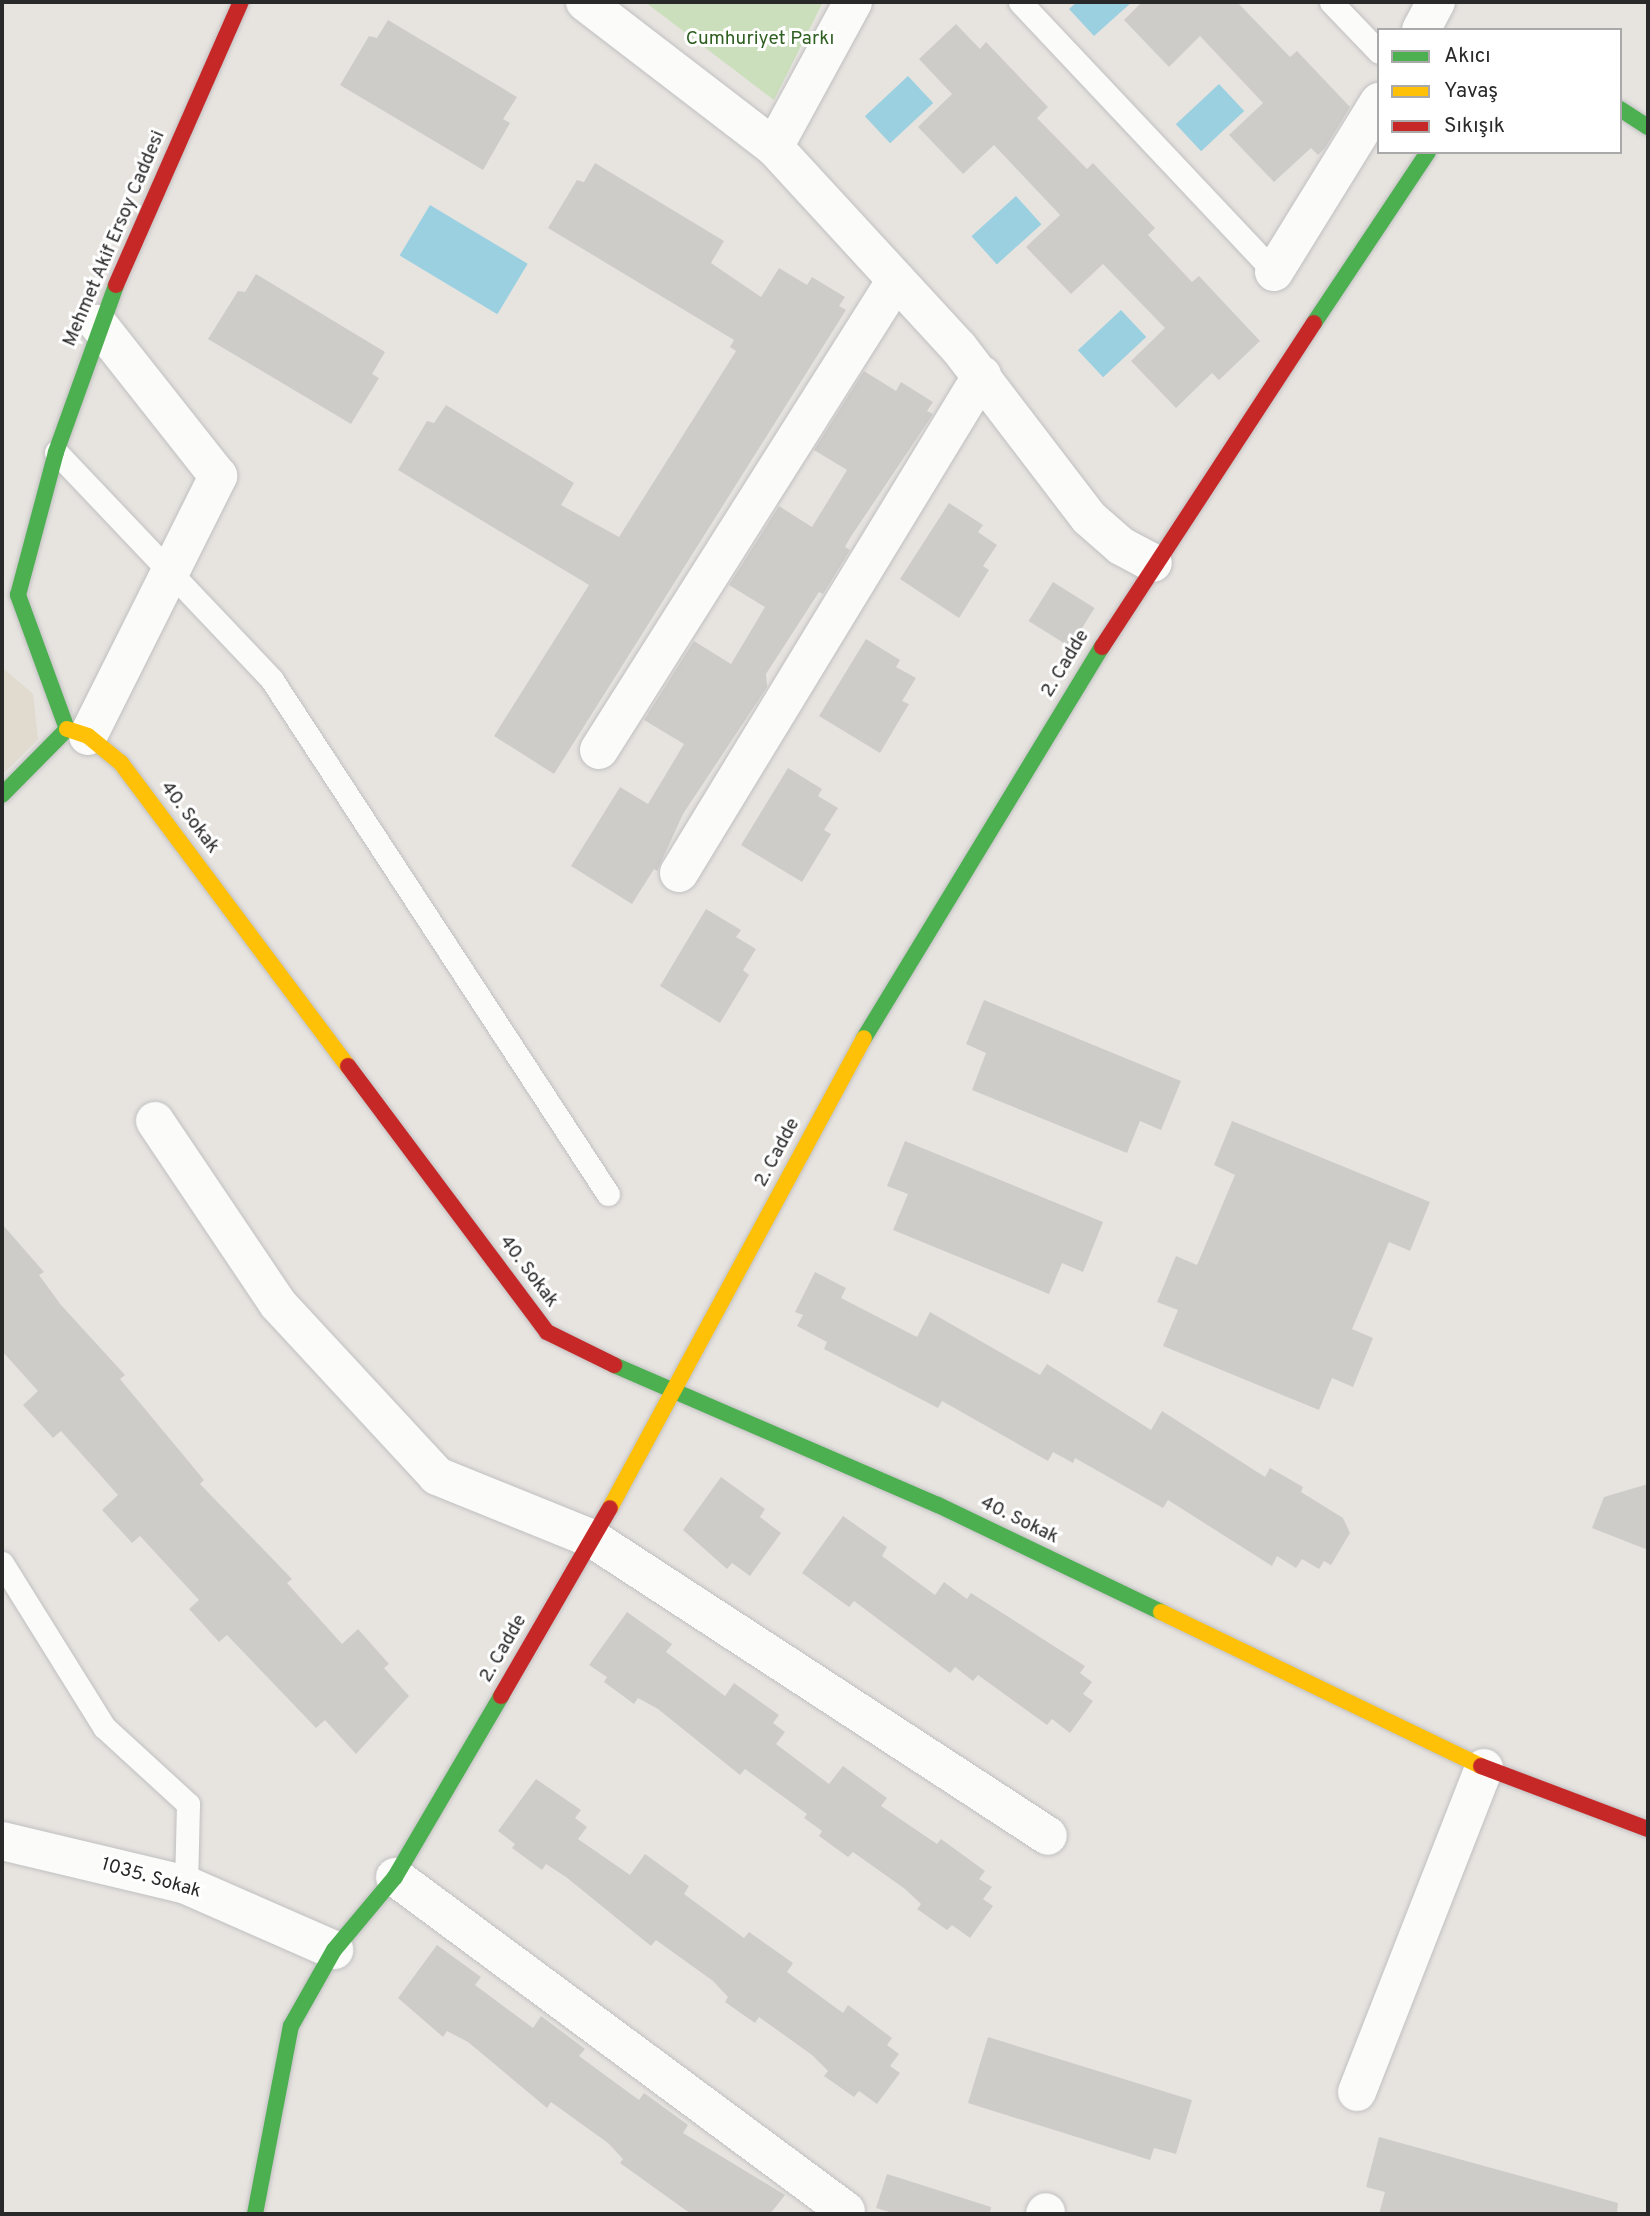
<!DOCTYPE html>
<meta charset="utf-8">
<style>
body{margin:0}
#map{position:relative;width:1650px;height:2216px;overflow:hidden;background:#e7e4e0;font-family:Overpass,sans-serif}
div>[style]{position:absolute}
.education>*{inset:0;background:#e1dbcf}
.green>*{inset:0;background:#cbdfbc}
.water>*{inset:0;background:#9bd0e1;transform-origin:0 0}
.building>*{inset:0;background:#ceccc9;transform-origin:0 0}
.roads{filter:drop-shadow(0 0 2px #c1c0c1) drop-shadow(0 0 2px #c1c0c1)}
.lane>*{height:23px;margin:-11.5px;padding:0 11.5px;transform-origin:11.5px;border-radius:11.5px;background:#fbfbfa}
.street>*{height:38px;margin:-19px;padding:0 19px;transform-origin:19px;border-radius:19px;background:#fbfbfa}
.fast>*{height:16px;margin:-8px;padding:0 8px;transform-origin:8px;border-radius:8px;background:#4caf50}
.slow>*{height:16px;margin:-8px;padding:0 8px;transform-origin:8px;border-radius:8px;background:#ffc107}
.jam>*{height:16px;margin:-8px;padding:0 8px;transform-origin:8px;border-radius:8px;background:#c62828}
span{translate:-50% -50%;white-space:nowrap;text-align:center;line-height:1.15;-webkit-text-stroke:6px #fff;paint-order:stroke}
.park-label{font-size:19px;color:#2f5f21}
.street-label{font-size:19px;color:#292929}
.frame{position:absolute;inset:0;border:4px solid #292929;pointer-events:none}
.legend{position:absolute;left:1377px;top:28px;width:245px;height:126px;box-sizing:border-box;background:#fff;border:2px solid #a9a9a9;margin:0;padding:9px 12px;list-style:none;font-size:21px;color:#292929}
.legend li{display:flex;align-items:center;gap:14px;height:35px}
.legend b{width:35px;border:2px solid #a9a9a9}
</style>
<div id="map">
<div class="education">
<div style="clip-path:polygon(2px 667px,33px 694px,38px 739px,2px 775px)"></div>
</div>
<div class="green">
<div style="clip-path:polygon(645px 2px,823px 2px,774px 100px)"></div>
</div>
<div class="water">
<div style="clip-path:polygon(1077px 2px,1132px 2px,1094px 36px,1069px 9px)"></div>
<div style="left:908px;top:76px;width:37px;height:59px;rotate:47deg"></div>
<div style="left:1219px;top:84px;width:37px;height:59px;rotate:47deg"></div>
<div style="left:1016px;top:196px;width:38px;height:60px;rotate:48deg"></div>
<div style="left:430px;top:205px;width:114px;height:59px;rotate:31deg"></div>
<div style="left:1121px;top:310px;width:37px;height:59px;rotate:47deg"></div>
</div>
<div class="building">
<div style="clip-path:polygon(1142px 2px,1237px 2px,1290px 57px,1297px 51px,1350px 107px,1325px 148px,1318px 155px,1311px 148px,1274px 182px,1229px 135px,1263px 103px,1200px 36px,1169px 67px,1124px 20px)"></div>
<div style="clip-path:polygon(388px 20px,517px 97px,503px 119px,510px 123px,483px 170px,340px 85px,369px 36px,377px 38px)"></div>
<div style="clip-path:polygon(956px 24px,980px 49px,986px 42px,1048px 107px,1037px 118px,1087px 169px,1093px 163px,1155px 228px,1148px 235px,1192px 282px,1199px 276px,1260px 341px,1219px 380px,1212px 373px,1176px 408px,1131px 361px,1165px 328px,1103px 264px,1071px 294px,1026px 247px,1060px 215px,994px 145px,963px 174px,918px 127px,952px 94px,919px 59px)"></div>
<div style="clip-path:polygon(595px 163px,724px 241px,711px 263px,761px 297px,779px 268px,807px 285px,812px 277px,845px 297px,839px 306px,846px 310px,554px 774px,494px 736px,589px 585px,398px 470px,427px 421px,434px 423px,446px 405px,574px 483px,561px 505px,619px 537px,736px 351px,730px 347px,734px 340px,548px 228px,577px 180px,584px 182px)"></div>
<div style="clip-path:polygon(256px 274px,385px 352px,372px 374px,379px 378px,351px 424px,208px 339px,238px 291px,245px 292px)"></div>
<div style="clip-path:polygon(864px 371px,896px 391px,901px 382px,933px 402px,927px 411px,933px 414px,850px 538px,845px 547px,850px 550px,823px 594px,819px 592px,766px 674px,767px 687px,683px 814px,657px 871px,654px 869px,632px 904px,571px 866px,620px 787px,648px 804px,684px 744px,644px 720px,694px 641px,731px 664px,765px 607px,729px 585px,779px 506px,812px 527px,847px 470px,814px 450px)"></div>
<div style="clip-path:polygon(949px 503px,983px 525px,978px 532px,997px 545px,983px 566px,989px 570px,959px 618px,900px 579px)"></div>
<div style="left:1053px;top:582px;width:49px;height:46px;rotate:32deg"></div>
<div style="clip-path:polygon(866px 639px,900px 660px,896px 667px,916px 678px,902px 701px,909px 704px,880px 753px,819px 716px)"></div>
<div style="clip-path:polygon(788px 768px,822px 789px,818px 796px,838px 808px,824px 830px,831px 834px,802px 882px,741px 845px)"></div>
<div style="clip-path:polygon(706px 909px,741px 930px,736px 937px,756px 949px,743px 970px,749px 975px,720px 1023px,660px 986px)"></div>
<div style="clip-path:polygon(984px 1000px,1181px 1081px,1161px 1130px,1140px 1121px,1127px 1153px,972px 1090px,986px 1053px,966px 1044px)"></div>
<div style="clip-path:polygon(1232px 1121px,1430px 1202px,1410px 1251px,1389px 1242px,1352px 1329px,1373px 1338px,1353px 1387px,1332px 1378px,1319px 1410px,1163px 1346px,1178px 1310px,1157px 1302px,1176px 1256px,1197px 1265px,1235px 1175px,1214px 1165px)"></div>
<div style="clip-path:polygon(905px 1141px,1103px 1222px,1083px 1272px,1062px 1263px,1049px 1294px,893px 1230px,908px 1194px,887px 1186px)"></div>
<div style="clip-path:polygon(2px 1224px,44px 1272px,39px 1275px,61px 1305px,125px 1375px,120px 1379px,204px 1480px,200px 1484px,292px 1579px,287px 1583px,342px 1644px,358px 1629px,389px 1664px,384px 1668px,409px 1696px,356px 1754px,325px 1720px,316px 1728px,227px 1635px,219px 1642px,189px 1609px,199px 1600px,140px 1536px,132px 1543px,102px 1510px,118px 1495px,61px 1431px,53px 1438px,23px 1405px,38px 1391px,2px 1351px)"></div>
<div style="clip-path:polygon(815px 1272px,846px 1288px,841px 1298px,917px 1337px,930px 1312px,1040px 1375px,1047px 1364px,1151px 1430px,1162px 1411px,1265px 1477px,1270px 1468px,1303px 1487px,1301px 1492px,1343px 1518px,1350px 1533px,1331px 1565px,1324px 1561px,1319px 1569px,1302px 1559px,1296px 1568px,1277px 1556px,1272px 1566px,1168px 1500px,1163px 1508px,1075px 1458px,1073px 1463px,1053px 1452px,1048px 1461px,942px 1401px,938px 1408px,824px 1349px,827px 1342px,797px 1326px,803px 1315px,795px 1312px)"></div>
<div style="clip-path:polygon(721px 1477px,765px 1509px,760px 1517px,781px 1533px,750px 1576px,732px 1563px,727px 1569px,683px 1530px)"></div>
<div style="clip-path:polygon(1648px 1484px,1648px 1550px,1592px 1528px,1604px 1497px)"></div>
<div style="clip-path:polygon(843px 1516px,887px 1547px,882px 1556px,935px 1595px,944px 1582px,967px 1599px,971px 1593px,1085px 1666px,1080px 1673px,1092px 1682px,1083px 1694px,1093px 1701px,1070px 1733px,1052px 1719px,1047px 1725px,978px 1675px,973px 1681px,955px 1667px,950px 1673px,854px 1601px,849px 1607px,802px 1573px)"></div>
<div style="clip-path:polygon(627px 1612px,672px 1644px,666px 1652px,725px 1696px,734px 1683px,779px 1715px,773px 1723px,785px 1732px,776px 1744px,829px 1784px,843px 1766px,887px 1798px,881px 1806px,937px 1844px,941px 1839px,985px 1871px,979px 1879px,992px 1887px,983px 1899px,993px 1906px,970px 1938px,952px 1925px,947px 1930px,917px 1909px,921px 1904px,905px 1889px,853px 1852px,848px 1857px,819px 1836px,822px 1831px,804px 1818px,807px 1814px,745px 1769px,740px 1775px,658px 1709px,638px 1698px,634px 1704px,604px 1682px,607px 1677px,589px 1665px)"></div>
<div style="clip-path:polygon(536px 1779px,581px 1810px,575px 1818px,587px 1827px,578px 1839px,630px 1875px,645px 1854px,689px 1886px,684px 1894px,744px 1938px,749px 1932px,793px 1963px,787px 1972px,843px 2013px,848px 2005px,892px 2038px,887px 2045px,899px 2054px,890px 2066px,900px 2073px,877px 2104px,859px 2091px,854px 2097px,824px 2076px,828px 2071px,812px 2055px,759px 2017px,755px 2023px,725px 2002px,728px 1997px,713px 1981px,656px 1940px,651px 1946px,566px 1877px,546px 1864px,542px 1870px,512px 1848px,515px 1844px,498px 1831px)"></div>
<div style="clip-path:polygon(437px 1945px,481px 1977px,475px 1985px,533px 2028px,541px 2016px,585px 2049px,579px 2056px,639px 2100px,644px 2093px,688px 2125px,683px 2133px,785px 2195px,770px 2214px,691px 2214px,620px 2163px,623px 2159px,608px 2143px,551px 2102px,547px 2108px,468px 2042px,447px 2031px,443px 2037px,398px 1998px)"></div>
<div style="clip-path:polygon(988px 2037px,1192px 2100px,1176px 2154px,1154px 2148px,1150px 2160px,968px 2103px)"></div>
<div style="clip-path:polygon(1379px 2137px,1618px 2203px,1617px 2214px,1379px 2214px,1385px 2192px,1366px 2187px)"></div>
<div style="clip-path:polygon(887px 2174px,991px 2207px,990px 2214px,896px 2214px,876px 2208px)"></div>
</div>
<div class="roads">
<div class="lane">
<div style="left:1020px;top:2px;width:371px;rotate:46.7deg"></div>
<div style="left:1331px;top:2px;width:69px;rotate:46.2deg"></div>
<div style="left:56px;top:452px;width:314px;rotate:46.5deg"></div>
<div style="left:272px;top:680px;width:614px;rotate:56.83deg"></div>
<div style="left:2px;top:1563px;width:193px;rotate:58.1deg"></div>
<div style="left:104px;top:1727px;width:114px;rotate:42.5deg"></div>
<div style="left:188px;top:1804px;width:81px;rotate:91.4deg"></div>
</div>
<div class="street">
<div style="left:585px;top:2px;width:238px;rotate:37.5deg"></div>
<div style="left:774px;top:147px;width:273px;rotate:47.4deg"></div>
<div style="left:959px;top:348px;width:214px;rotate:52.6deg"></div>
<div style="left:1089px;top:518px;width:43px;rotate:41.2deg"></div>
<div style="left:1121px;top:546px;width:36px;rotate:28deg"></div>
<div style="left:1421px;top:30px;width:32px;rotate:-62deg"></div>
<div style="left:774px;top:147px;width:165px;rotate:-61.4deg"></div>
<div style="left:1274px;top:272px;width:200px;rotate:-58.3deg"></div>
<div style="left:88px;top:736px;width:291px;rotate:-63.4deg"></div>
<div style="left:218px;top:476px;width:194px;rotate:-128.3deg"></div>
<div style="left:599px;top:750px;width:556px;rotate:-57.71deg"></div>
<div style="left:679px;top:873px;width:583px;rotate:-58.68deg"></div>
<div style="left:155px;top:1121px;width:220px;rotate:56.1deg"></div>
<div style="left:278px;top:1304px;width:234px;rotate:47.2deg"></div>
<div style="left:437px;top:1476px;width:168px;rotate:22deg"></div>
<div style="left:593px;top:1539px;width:543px;rotate:33.13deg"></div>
<div style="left:2px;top:1841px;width:189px;rotate:13.4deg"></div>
<div style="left:186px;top:1885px;width:162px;rotate:23.7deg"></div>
<div style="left:395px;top:1877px;width:561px;rotate:36.52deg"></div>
<div style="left:1357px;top:2092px;width:348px;rotate:-68.6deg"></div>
<div style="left:1045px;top:2214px;width:2px;rotate:-63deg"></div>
</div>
<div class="fast">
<div style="left:1620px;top:109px;width:33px;rotate:33deg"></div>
<div style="left:1314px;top:323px;width:206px;rotate:-56.3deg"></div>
<div style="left:2px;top:795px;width:93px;rotate:-45.4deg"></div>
<div style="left:67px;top:729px;width:143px;rotate:-110.1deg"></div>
<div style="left:18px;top:595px;width:148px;rotate:-75.1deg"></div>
<div style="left:56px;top:452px;width:177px;rotate:-70.2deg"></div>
<div style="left:864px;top:1038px;width:458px;rotate:-58.7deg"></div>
<div style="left:614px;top:1365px;width:353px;rotate:23.4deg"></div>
<div style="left:938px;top:1505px;width:247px;rotate:25.6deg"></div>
<div style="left:255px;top:2214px;width:191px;rotate:-79.2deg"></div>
<div style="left:291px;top:2026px;width:87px;rotate:-60.5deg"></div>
<div style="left:334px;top:1950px;width:95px;rotate:-50.1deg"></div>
<div style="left:395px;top:1877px;width:210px;rotate:-59.6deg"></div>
</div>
<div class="slow">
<div style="left:67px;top:729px;width:22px;rotate:18deg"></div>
<div style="left:88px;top:736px;width:43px;rotate:39.3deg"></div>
<div style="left:121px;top:763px;width:379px;rotate:53.2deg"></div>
<div style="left:610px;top:1508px;width:534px;rotate:-61.61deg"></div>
<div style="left:1161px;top:1612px;width:355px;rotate:25.7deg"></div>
</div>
<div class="jam">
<div style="left:116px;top:285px;width:309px;rotate:-66.2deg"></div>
<div style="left:1102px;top:647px;width:387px;rotate:-56.8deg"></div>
<div style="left:348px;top:1066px;width:332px;rotate:53.2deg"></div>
<div style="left:547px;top:1332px;width:75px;rotate:26.2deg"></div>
<div style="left:501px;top:1696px;width:217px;rotate:-59.9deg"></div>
<div style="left:1481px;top:1766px;width:178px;rotate:20.7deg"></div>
</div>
</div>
<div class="park-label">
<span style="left:760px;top:40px">Cumhuriyet Parkı</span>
</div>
<div class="street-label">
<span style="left:115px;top:239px;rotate:-67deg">Mehmet Akif Ersoy Caddesi</span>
<span style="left:1066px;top:664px;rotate:-59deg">2. Cadde</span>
<span style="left:189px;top:818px;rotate:53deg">40. Sokak</span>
<span style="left:778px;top:1153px;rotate:-62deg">2. Cadde</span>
<span style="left:528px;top:1272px;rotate:53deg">40. Sokak</span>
<span style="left:1019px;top:1521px;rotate:26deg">40. Sokak</span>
<span style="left:504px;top:1649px;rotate:-60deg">2. Cadde</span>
<span style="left:151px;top:1879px;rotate:16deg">1035. Sokak</span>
</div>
<div class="frame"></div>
<ul class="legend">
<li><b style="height:9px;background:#4caf50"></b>Akıcı</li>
<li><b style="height:9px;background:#ffc107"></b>Yavaş</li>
<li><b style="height:9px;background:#c62828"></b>Sıkışık</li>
</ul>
</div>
